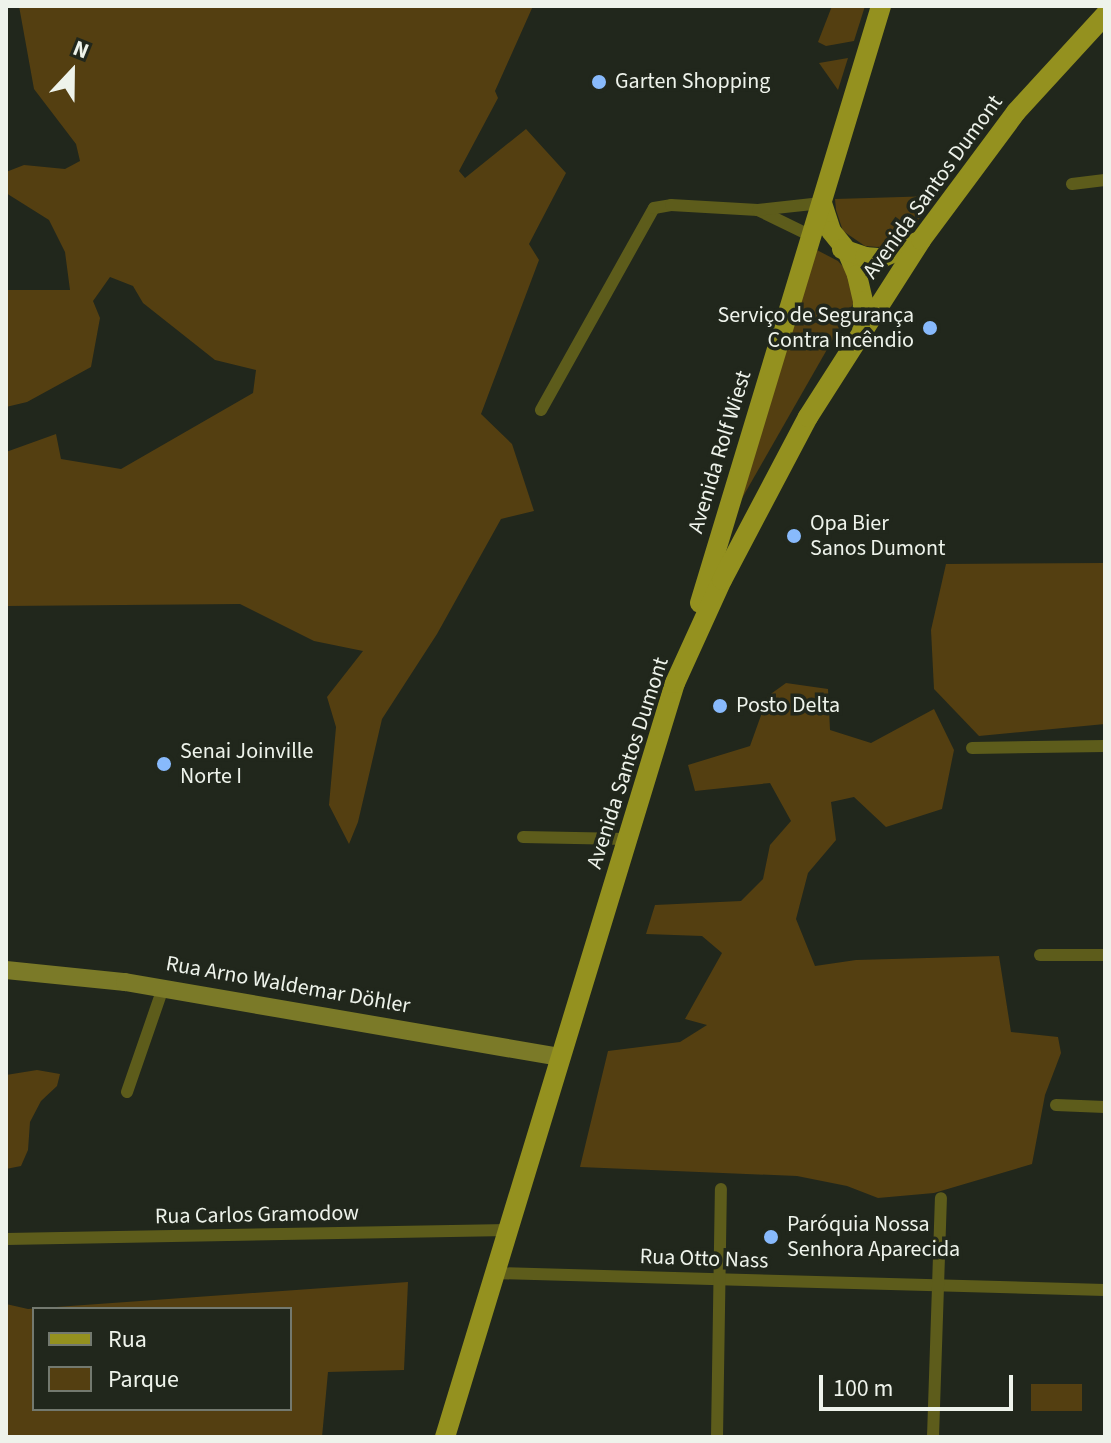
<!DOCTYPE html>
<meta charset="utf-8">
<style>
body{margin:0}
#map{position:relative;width:1111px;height:1443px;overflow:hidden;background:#21271c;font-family:"Source Sans 3",sans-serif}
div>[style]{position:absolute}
.green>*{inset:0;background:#543f11;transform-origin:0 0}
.street>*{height:12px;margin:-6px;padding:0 6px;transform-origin:6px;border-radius:6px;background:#5d5c1b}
.secondary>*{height:18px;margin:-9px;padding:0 9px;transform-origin:9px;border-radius:9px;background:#7b7a28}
.primary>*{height:20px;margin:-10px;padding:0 10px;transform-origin:10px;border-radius:10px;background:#94911f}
.dots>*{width:22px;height:22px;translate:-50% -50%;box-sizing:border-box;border:4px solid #21271c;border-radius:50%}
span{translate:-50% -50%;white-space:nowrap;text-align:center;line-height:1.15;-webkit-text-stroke:7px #21271c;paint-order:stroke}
.poi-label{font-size:22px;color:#eef3eb}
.left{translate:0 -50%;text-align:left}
.right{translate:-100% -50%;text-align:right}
.street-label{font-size:22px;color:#eef3eb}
.frame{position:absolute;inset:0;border:8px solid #eef3eb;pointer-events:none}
.legend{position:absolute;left:32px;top:1307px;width:260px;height:104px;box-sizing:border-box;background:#21271c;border:2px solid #73796f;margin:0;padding:10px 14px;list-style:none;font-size:24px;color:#eef3eb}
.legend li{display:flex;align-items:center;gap:16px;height:40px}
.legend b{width:40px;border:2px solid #73796f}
.north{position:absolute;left:32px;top:32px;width:80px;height:80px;-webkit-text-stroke:6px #21271c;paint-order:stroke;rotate:22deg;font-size:22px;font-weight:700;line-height:32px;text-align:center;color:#eef3eb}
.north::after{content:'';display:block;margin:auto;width:28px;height:36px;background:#eef3eb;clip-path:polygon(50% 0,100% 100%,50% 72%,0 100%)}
.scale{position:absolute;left:819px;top:1375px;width:194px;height:36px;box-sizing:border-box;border:4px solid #eef3eb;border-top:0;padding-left:10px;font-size:24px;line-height:28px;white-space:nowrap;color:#eef3eb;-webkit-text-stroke:6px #21271c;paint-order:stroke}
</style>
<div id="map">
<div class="green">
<div style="clip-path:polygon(19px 6px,533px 6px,495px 91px,498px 98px,459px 171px,465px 178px,526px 129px,566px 173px,529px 244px,539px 260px,481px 414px,512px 444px,534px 511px,501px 519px,437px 634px,382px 719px,358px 822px,349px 844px,329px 805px,336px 727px,327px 697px,363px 651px,314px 641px,240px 604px,6px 606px,6px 452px,56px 434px,61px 459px,121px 469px,253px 393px,256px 370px,215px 360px,143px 303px,133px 286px,110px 277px,93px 301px,100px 318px,91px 367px,27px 402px,6px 407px,6px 290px,70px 290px,65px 252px,49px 220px,6px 193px,6px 172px,24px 165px,65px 169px,80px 161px,76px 144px,34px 89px)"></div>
<div style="clip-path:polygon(832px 6px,865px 6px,854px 41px,826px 46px,818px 42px)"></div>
<div style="clip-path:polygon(848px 58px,838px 90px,819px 63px)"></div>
<div style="clip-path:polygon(935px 196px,912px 229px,889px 246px,877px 247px,865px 246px,843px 231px,836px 210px,835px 199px)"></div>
<div style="clip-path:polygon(813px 248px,838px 261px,846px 270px,855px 292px,853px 304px,741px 500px)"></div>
<div style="clip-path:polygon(1105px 563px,1105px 724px,979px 736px,934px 689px,931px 630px,946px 564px)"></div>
<div style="clip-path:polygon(786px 683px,828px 689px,830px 730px,871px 743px,934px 709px,954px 750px,942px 809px,886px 827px,854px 797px,831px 802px,836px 840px,808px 873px,796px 919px,815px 966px,856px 960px,999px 956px,1011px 1032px,1058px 1037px,1061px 1053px,1045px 1095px,1032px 1164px,934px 1193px,878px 1198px,847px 1186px,797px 1176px,580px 1167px,608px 1051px,680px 1042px,707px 1025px,685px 1019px,722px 953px,702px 936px,646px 934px,655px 905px,741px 901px,763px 879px,770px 845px,791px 821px,770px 783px,695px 791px,688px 765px,750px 746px,768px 696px)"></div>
<div style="clip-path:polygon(37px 1070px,60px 1074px,57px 1086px,41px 1101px,30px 1122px,28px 1150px,21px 1166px,6px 1169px,6px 1075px)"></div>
<div style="clip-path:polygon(evenodd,408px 1282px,404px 1370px,328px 1372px,322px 1437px,6px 1437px,6px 1304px,28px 1309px,408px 1282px,34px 1309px,290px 1309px,290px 1409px,34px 1409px,34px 1309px)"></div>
<div style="left:1082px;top:1384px;width:27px;height:51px;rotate:90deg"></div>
</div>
<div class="street">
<div style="left:1072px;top:184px;width:33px;rotate:-7deg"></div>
<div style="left:758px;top:210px;width:59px;rotate:26.1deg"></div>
<div style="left:541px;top:410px;width:231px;rotate:-60.8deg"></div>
<div style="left:654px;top:208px;width:17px;rotate:-10deg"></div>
<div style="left:671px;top:205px;width:87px;rotate:3.3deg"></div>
<div style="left:758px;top:210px;width:64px;rotate:-6.2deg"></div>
<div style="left:972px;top:748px;width:133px;rotate:-0.9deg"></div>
<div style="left:523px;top:837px;width:104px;rotate:1.1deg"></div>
<div style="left:1040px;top:955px;width:65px"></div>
<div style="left:127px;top:1092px;width:110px;rotate:-70.9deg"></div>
<div style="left:1056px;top:1105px;width:49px;rotate:2.3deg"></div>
<div style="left:6px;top:1239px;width:502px;rotate:-1.03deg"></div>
<div style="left:495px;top:1273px;width:610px;rotate:1.6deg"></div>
<div style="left:717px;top:1437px;width:248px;rotate:-89.1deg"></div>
<div style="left:933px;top:1437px;width:239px;rotate:-88.1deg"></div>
</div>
<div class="secondary">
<div style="left:6px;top:970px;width:120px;rotate:5.8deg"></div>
<div style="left:125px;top:982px;width:442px;rotate:9.8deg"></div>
</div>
<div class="primary">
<div style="left:822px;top:203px;width:29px;rotate:72deg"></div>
<div style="left:831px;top:231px;width:26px;rotate:51deg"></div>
<div style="left:847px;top:251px;width:26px;rotate:67deg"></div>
<div style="left:857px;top:275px;width:27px;rotate:77deg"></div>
<div style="left:863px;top:301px;width:26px;rotate:92deg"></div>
<div style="left:842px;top:249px;width:24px;rotate:19deg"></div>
<div style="left:865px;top:257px;width:16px;rotate:4deg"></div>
<div style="left:881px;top:258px;width:39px;rotate:-24deg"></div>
<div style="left:700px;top:603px;width:624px;rotate:-73.13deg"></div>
<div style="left:445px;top:1437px;width:788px;rotate:-73.04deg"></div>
<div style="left:675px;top:683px;width:113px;rotate:-65.5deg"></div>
<div style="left:722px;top:580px;width:184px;rotate:-62.2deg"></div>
<div style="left:808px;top:417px;width:210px;rotate:-57.4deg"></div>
<div style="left:921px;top:240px;width:159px;rotate:-53.4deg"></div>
<div style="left:1016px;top:112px;width:132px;rotate:-47.5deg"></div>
</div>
<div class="dots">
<div style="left:599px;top:82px;background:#88bafc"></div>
<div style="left:930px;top:328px;background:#88bafc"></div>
<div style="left:794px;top:536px;background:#88bafc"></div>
<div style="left:720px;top:706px;background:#88bafc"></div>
<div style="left:164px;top:764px;background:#88bafc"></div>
<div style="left:771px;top:1237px;background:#88bafc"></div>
</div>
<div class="poi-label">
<span class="left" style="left:615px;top:82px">Garten Shopping</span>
<span class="right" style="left:914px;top:328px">Serviço de Segurança<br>Contra Incêndio</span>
<span class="left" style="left:810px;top:536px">Opa Bier<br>Sanos Dumont</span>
<span class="left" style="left:736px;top:706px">Posto Delta</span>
<span class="left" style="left:180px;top:764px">Senai Joinville<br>Norte I</span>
<span class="left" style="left:787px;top:1237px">Paróquia Nossa<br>Senhora Aparecida</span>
</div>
<div class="street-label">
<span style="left:933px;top:187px;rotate:-54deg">Avenida Santos Dumont</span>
<span style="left:720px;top:452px;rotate:-73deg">Avenida Rolf Wiest</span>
<span style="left:628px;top:763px;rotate:-72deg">Avenida Santos Dumont</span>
<span style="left:288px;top:985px;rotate:10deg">Rua Arno Waldemar Döhler</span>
<span style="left:257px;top:1215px;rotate:-1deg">Rua Carlos Gramodow</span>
<span style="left:704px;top:1259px;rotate:2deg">Rua Otto Nass</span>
</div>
<div class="frame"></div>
<ul class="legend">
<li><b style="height:10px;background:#94911f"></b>Rua</li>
<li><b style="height:22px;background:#543f11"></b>Parque</li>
</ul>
<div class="north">N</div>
<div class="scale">100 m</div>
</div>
